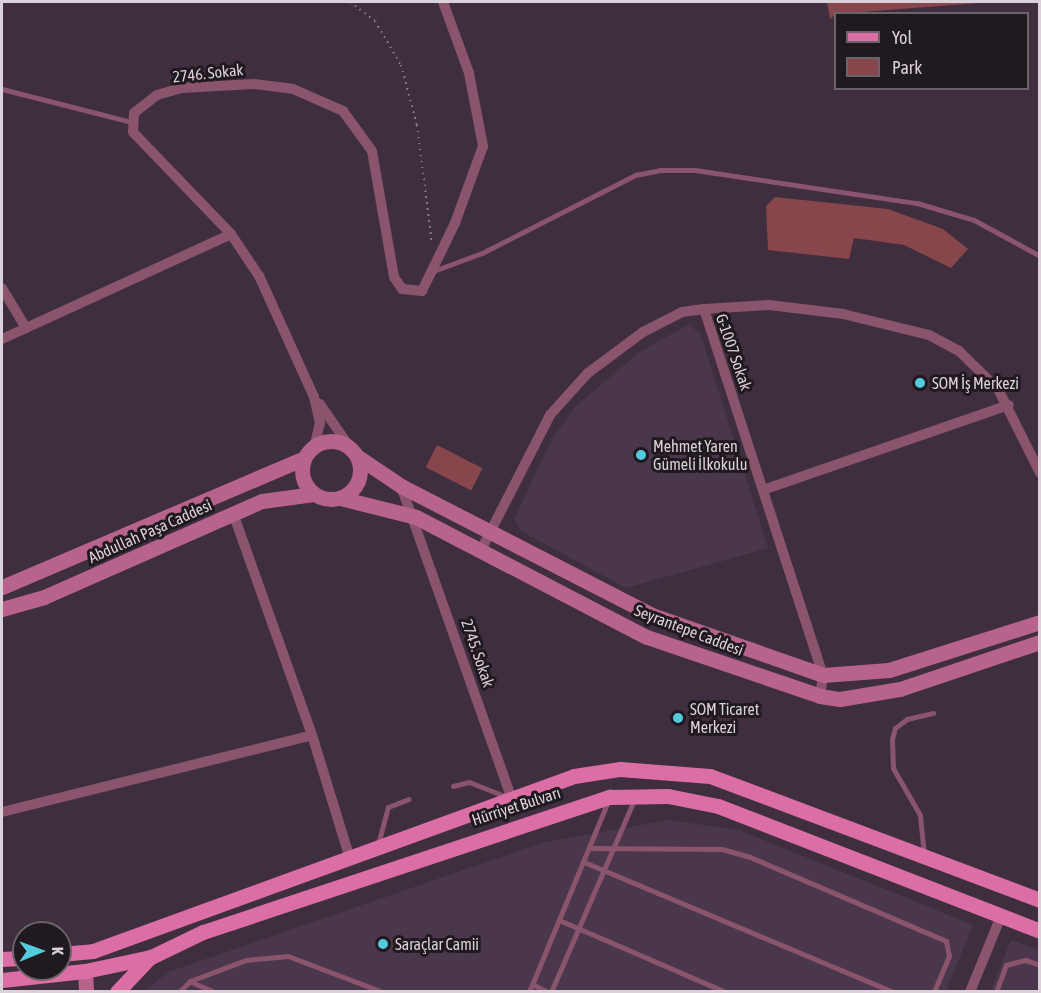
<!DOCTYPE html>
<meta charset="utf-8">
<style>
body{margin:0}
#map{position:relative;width:1041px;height:993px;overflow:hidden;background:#3e2e3e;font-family:"Asap Condensed",sans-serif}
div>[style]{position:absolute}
.built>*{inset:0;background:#4b374b}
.green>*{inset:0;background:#87454c;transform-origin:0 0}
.path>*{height:2px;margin-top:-1px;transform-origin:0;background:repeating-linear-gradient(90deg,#8b7e8a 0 1.5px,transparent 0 6px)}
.lane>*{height:5px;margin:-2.5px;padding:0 2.5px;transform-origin:2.5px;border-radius:2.5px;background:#8a546d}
.street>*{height:10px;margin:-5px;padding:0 5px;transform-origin:5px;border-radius:5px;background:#8a546d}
.secondary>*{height:15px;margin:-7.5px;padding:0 7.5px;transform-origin:7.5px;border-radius:7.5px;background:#b8638c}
.secondary>.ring{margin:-7.5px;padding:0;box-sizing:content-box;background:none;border:15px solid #b8638c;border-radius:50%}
.primary>*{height:15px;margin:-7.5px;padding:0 7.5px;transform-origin:7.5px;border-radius:7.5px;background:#db6ea4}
.dots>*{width:16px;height:16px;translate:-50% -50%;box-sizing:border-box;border:3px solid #201920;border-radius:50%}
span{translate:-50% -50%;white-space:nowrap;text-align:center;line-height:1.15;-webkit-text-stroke:6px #201920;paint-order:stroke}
.street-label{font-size:16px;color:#dbd1da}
.poi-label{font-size:16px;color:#dbd1da}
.left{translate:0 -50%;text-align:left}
.frame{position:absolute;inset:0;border:3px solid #dbd1da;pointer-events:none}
.legend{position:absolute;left:834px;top:12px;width:195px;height:78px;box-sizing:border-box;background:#201920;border:2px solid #6b636a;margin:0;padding:8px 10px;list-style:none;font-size:18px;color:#dbd1da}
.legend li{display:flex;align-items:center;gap:12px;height:30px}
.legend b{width:30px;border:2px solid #6b636a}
.north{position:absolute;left:12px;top:921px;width:60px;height:60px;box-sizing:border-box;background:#201920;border:2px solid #6b636a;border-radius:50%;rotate:89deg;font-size:16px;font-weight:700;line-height:24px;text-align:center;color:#dbd1da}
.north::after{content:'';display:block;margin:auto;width:21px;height:27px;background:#53cbdb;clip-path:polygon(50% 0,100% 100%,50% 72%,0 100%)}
</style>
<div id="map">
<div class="built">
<div style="clip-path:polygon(689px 324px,701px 335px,768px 548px,626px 588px,521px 531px,514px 519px,553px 437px,574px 408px,637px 354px)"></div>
<div style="clip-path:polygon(669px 820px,739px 830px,973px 925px,946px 991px,143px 992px,168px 972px,545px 842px)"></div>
<div style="clip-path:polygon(1011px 940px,1039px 950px,1039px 991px,990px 992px)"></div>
</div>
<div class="green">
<div style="clip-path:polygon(827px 2px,992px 2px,836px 14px,830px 19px)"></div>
<div style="clip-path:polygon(775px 197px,888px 209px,943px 229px,968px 249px,951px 268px,904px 245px,854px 238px,849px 259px,768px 250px,766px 206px)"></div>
<div style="left:437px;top:445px;width:51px;height:25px;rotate:27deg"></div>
</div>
<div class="path">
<div style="left:350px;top:2px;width:31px;rotate:37deg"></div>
<div style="left:375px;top:21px;width:51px;rotate:59.4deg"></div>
<div style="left:401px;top:65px;width:62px;rotate:75.1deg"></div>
<div style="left:417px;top:125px;width:119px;rotate:82.8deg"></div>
</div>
<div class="lane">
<div style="left:2px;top:89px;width:133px;rotate:14.3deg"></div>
<div style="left:436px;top:270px;width:49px;rotate:-20.3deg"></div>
<div style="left:482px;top:253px;width:172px;rotate:-27deg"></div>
<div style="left:635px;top:175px;width:25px;rotate:-11deg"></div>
<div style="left:660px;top:170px;width:35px"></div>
<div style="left:695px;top:170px;width:224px;rotate:8.5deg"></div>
<div style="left:917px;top:203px;width:59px;rotate:16.6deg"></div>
<div style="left:974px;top:220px;width:75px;rotate:28.6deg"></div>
<div style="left:453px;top:786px;width:16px;rotate:-14deg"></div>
<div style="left:469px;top:782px;width:41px;rotate:21.5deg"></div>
<div style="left:378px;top:844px;width:38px;rotate:-75deg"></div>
<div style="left:388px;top:807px;width:22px;rotate:-21deg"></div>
<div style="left:589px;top:848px;width:133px;rotate:0.4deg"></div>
<div style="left:722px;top:849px;width:29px;rotate:16deg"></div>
<div style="left:750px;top:857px;width:213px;rotate:23.2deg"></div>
<div style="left:946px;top:941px;width:15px;rotate:79deg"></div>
<div style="left:949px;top:956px;width:39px;rotate:113deg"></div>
<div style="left:924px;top:854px;width:39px;rotate:-96deg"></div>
<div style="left:920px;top:815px;width:54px;rotate:-119.9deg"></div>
<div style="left:893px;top:768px;width:29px;rotate:-92deg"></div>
<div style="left:892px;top:739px;width:11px;rotate:-75deg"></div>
<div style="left:895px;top:728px;width:15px;rotate:-37deg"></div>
<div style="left:907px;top:719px;width:27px;rotate:-13deg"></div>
<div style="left:584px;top:862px;width:335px;rotate:22.8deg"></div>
<div style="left:559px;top:920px;width:181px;rotate:23.4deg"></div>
<div style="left:191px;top:982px;width:25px;rotate:23deg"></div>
<div style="left:532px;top:984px;width:18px;rotate:27deg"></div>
<div style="left:179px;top:992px;width:16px;rotate:-45deg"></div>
<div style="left:190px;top:981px;width:60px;rotate:-20.6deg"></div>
<div style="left:246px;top:960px;width:42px;rotate:-5.4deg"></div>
<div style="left:288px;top:956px;width:102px;rotate:20.8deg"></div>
<div style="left:529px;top:992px;width:207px;rotate:-67.5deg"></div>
<div style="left:551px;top:992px;width:211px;rotate:-66.6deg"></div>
<div style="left:996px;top:992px;width:29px;rotate:-70deg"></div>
<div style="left:1006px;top:965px;width:20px;rotate:-15deg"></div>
<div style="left:1025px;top:960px;width:16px;rotate:18deg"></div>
</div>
<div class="street">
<div style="left:2px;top:288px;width:47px;rotate:59deg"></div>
<div style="left:704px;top:309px;width:65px;rotate:-3.5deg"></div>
<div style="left:769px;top:305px;width:75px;rotate:6.9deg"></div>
<div style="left:843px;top:314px;width:89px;rotate:13.7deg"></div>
<div style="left:929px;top:335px;width:34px;rotate:28deg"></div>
<div style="left:959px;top:351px;width:54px;rotate:44.3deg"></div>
<div style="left:998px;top:389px;width:94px;rotate:63.4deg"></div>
<div style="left:2px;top:339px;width:252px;rotate:-24.6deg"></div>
<div style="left:320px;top:404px;width:51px;rotate:55.4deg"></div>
<div style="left:315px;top:444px;width:22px;rotate:-77deg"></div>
<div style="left:320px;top:423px;width:27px;rotate:-103deg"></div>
<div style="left:314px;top:397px;width:133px;rotate:-114.4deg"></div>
<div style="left:259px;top:276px;width:50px;rotate:-123.7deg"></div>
<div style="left:231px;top:234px;width:141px;rotate:-133.9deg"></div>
<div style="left:133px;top:132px;width:19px;rotate:-87deg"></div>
<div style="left:134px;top:113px;width:29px;rotate:-38deg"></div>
<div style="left:157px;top:95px;width:26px;rotate:-16deg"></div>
<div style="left:182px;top:88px;width:72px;rotate:-3.2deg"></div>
<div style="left:254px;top:84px;width:39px;rotate:7deg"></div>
<div style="left:293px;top:89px;width:55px;rotate:23.7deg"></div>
<div style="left:343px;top:111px;width:49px;rotate:54.1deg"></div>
<div style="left:372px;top:151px;width:128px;rotate:80.1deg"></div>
<div style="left:394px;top:277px;width:14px;rotate:56deg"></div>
<div style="left:402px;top:289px;width:20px;rotate:6deg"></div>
<div style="left:422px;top:291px;width:76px;rotate:-64.1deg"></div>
<div style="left:455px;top:223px;width:82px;rotate:-70deg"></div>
<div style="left:483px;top:146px;width:74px;rotate:-100.9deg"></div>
<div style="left:469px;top:73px;width:76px;rotate:-110.1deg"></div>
<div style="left:401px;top:486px;width:332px;rotate:70.5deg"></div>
<div style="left:763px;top:490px;width:260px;rotate:-19.1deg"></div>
<div style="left:482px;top:548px;width:149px;rotate:-62.9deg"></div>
<div style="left:550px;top:415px;width:57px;rotate:-47.9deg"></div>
<div style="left:588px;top:373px;width:69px;rotate:-36.7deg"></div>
<div style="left:643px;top:332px;width:44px;rotate:-27.1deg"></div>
<div style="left:682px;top:312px;width:22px;rotate:-8deg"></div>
<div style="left:704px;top:309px;width:385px;rotate:72deg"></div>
<div style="left:823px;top:675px;width:21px;rotate:98deg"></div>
<div style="left:312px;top:735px;width:126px;rotate:72.9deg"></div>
<div style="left:2px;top:812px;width:319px;rotate:-13.9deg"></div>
<div style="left:312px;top:735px;width:236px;rotate:-109.6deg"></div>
<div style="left:970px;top:992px;width:82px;rotate:-67.8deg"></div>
</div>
<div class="secondary">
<div class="ring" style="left:302px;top:441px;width:43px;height:43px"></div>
<div style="left:358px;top:457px;width:52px;rotate:34deg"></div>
<div style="left:401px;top:486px;width:282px;rotate:27.2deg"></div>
<div style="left:652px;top:615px;width:181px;rotate:19.3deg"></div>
<div style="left:823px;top:675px;width:66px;rotate:-4.3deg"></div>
<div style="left:889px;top:670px;width:158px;rotate:-17.6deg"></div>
<div style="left:340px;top:498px;width:78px;rotate:14deg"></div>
<div style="left:416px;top:517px;width:260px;rotate:27.5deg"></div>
<div style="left:647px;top:637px;width:183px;rotate:18.8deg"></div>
<div style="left:820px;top:696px;width:20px;rotate:9deg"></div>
<div style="left:840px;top:699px;width:61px;rotate:-9.5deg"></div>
<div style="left:900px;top:689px;width:148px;rotate:-18.6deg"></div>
<div style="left:2px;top:587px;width:328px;rotate:-23.1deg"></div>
<div style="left:2px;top:609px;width:44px;rotate:-15.9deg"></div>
<div style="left:44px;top:597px;width:238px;rotate:-23.8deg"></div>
<div style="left:262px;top:501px;width:52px;rotate:-7.7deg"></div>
<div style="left:85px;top:971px;width:21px;rotate:87deg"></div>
</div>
<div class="primary">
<div style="left:60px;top:954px;width:33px;rotate:-5deg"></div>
<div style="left:93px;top:951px;width:512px;rotate:-19.99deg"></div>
<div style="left:574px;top:776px;width:47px;rotate:-8.7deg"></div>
<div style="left:620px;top:769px;width:90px;rotate:4.4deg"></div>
<div style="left:710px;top:776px;width:353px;rotate:20.6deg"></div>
<div style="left:2px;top:959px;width:22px;rotate:-3deg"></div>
<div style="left:2px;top:980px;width:83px;rotate:-6.2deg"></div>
<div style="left:85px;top:971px;width:67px;rotate:-12deg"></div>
<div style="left:151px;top:957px;width:58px;rotate:-25.7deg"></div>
<div style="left:203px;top:932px;width:429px;rotate:-18.4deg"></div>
<div style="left:610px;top:797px;width:58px;rotate:-1deg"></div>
<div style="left:668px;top:796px;width:51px;rotate:11.3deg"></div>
<div style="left:718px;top:806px;width:345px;rotate:21.2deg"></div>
<div style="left:117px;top:992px;width:48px;rotate:-46.7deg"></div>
</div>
<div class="dots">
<div style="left:920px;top:383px;background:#53cbdb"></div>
<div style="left:641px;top:455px;background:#53cbdb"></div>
<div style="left:678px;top:718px;background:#53cbdb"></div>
<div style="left:383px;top:944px;background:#53cbdb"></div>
</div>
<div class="street-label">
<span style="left:208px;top:73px;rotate:-6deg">2746. Sokak</span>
<span style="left:734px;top:352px;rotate:71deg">G-1007 Sokak</span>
<span style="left:150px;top:531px;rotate:-24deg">Abdullah Paşa Caddesi</span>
<span style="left:689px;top:630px;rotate:21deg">Seyrantepe Caddesi</span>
<span style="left:478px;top:653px;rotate:71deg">2745. Sokak</span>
<span style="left:516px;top:806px;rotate:-18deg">Hürriyet Bulvarı</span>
</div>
<div class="poi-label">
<span class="left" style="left:932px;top:383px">SOM İş Merkezi</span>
<span class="left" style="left:653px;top:455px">Mehmet Yaren<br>Gümeli İlkokulu</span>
<span class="left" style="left:690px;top:718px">SOM Ticaret<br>Merkezi</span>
<span class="left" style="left:395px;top:944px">Saraçlar Camii</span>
</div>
<div class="frame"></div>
<ul class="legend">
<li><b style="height:8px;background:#db6ea4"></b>Yol</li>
<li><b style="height:16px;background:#87454c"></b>Park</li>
</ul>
<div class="north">K</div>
</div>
